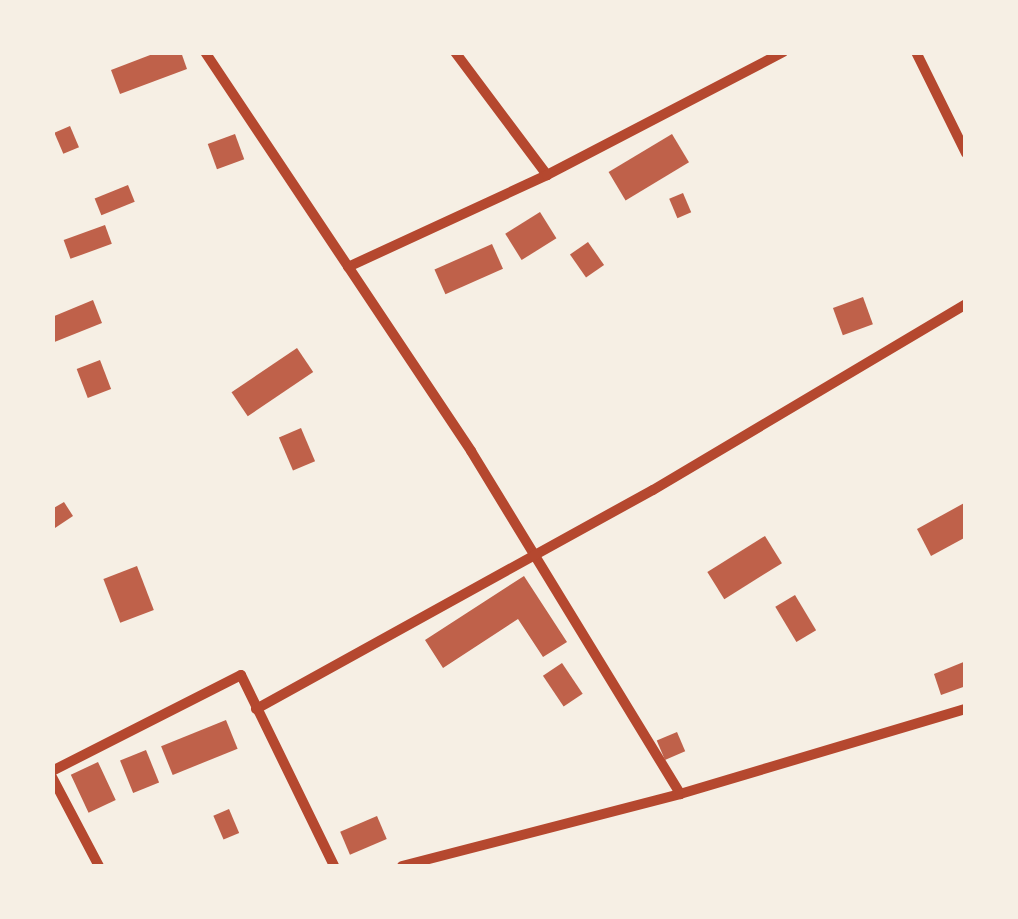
<!DOCTYPE html>
<style>
body{margin:0}
#map{position:relative;width:1018px;height:919px;overflow:hidden;background:#f6efe4;font-family:Literata,serif}
div>[style]{position:absolute}
.building>*{inset:0;background:#bf614a;transform-origin:0 0}
.minor>*{height:10px;margin:-5px;padding:0 5px;transform-origin:5px;border-radius:5px;background:#b5482f}
span{translate:-50% -50%;white-space:nowrap;text-align:center;line-height:1.15;-webkit-text-stroke:10px #f6efe4;paint-order:stroke}
.frame{position:absolute;inset:0;border:55px solid #f6efe4;pointer-events:none}
</style>
<div id="map">
<div class="building">
<div style="clip-path:polygon(158px 52px,181px 52px,187px 69px,120px 94px,111px 70px)"></div>
<div style="left:70px;top:126px;width:23px;height:17px;rotate:67deg"></div>
<div style="left:235px;top:134px;width:27px;height:29px;rotate:70deg"></div>
<div style="left:672px;top:134px;width:33px;height:74px;rotate:59deg"></div>
<div style="left:128px;top:185px;width:18px;height:36px;rotate:68deg"></div>
<div style="left:683px;top:193px;width:21px;height:15px;rotate:67deg"></div>
<div style="left:540px;top:212px;width:31px;height:41px;rotate:58deg"></div>
<div style="left:105px;top:225px;width:20px;height:44px;rotate:70deg"></div>
<div style="left:588px;top:242px;width:28px;height:22px;rotate:55deg"></div>
<div style="left:492px;top:244px;width:27px;height:63px;rotate:66deg"></div>
<div style="left:863px;top:297px;width:29px;height:32px;rotate:70deg"></div>
<div style="clip-path:polygon(93px 300px,102px 323px,52px 343px,52px 317px)"></div>
<div style="left:297px;top:348px;width:29px;height:79px;rotate:56deg"></div>
<div style="left:100px;top:360px;width:31px;height:25px;rotate:69deg"></div>
<div style="left:301px;top:428px;width:36px;height:24px;rotate:67deg"></div>
<div style="clip-path:polygon(64px 502px,73px 516px,52px 530px,52px 509px)"></div>
<div style="clip-path:polygon(966px 502px,966px 537px,931px 556px,917px 529px)"></div>
<div style="left:765px;top:536px;width:32px;height:68px;rotate:58deg"></div>
<div style="left:137px;top:566px;width:47px;height:36px;rotate:69deg"></div>
<div style="clip-path:polygon(524px 576px,567px 642px,543px 657px,518px 619px,443px 668px,425px 640px)"></div>
<div style="left:795px;top:595px;width:41px;height:23px;rotate:59deg"></div>
<div style="clip-path:polygon(966px 661px,966px 686px,941px 695px,934px 674px)"></div>
<div style="left:562px;top:663px;width:37px;height:23px;rotate:56deg"></div>
<div style="left:226px;top:720px;width:31px;height:70px;rotate:68deg"></div>
<div style="left:677px;top:732px;width:21px;height:22px;rotate:67deg"></div>
<div style="left:146px;top:750px;width:35px;height:28px;rotate:68deg"></div>
<div style="left:98px;top:762px;width:42px;height:30px;rotate:65deg"></div>
<div style="left:229px;top:809px;width:26px;height:17px;rotate:67deg"></div>
<div style="left:377px;top:816px;width:25px;height:40px;rotate:67deg"></div>
</div>
<div class="minor">
<div style="left:205px;top:52px;width:480px;rotate:56.3deg"></div>
<div style="left:471px;top:451px;width:402px;rotate:58.6deg"></div>
<div style="left:455px;top:52px;width:154px;rotate:53.2deg"></div>
<div style="left:916px;top:52px;width:113px;rotate:63.7deg"></div>
<div style="left:348px;top:267px;width:219px;rotate:-24.8deg"></div>
<div style="left:547px;top:175px;width:266px;rotate:-27.5deg"></div>
<div style="left:256px;top:709px;width:453px;rotate:-28.9deg"></div>
<div style="left:653px;top:490px;width:364px;rotate:-30.7deg"></div>
<div style="left:52px;top:771px;width:212px;rotate:-26.9deg"></div>
<div style="left:241px;top:675px;width:212px;rotate:64deg"></div>
<div style="left:52px;top:777px;width:101px;rotate:62.2deg"></div>
<div style="left:402px;top:866px;width:287px;rotate:-14.5deg"></div>
<div style="left:680px;top:794px;width:298px;rotate:-16.6deg"></div>
</div>
<div class="frame"></div>
</div>
